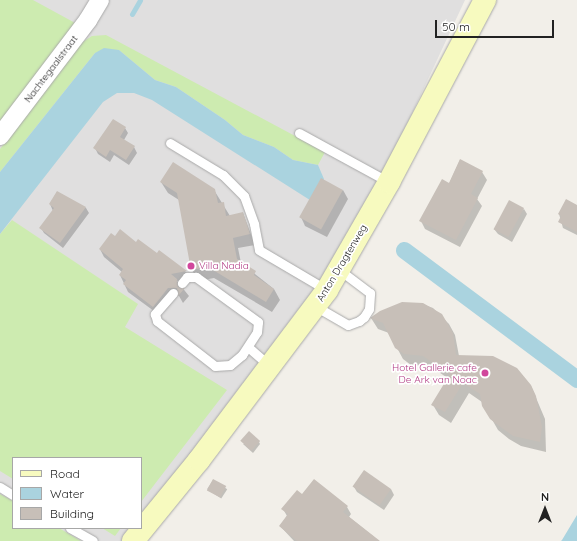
<!DOCTYPE html>
<style>
body{margin:0}
#map{position:relative;width:577px;height:541px;overflow:hidden;background:#f2efe9;font-family:Quicksand,sans-serif}
div>[style]{position:absolute}
.residential>*{inset:0;background:#e0dfdf}
.grass>*{inset:0;background:#cdebb0}
.water>*{inset:0;background:#aad3df}
.shadow>*{inset:0;background:#0003;transform-origin:0 0}
.stream>*{height:5px;margin:-2.5px;padding:0 2.5px;transform-origin:2.5px;border-radius:2.5px;background:#aad3df}
.canal>*{height:17px;margin:-8.5px;padding:0 8.5px;transform-origin:8.5px;border-radius:8.5px;background:#aad3df}
.building>*{inset:0;background:#c7bfb8;transform-origin:0 0}
.roads{filter:drop-shadow(0 0 1px #a9a9a9) drop-shadow(0 0 1px #a9a9a9)}
.lane>*{height:9px;margin:-4.5px;padding:0 4.5px;transform-origin:4.5px;border-radius:4.5px;background:#fff}
.street>*{height:18px;margin:-9px;padding:0 9px;transform-origin:9px;border-radius:9px;background:#fff}
.secondary>*{height:22px;margin:-11px;padding:0 11px;transform-origin:11px;border-radius:11px;background:#f7fabf}
.dots>*{width:11px;height:11px;translate:-50% -50%;box-sizing:border-box;border:2px solid #fff;border-radius:50%}
span{translate:-50% -50%;white-space:nowrap;text-align:center;line-height:1.15;-webkit-text-stroke:3.5px #fff;paint-order:stroke}
.street-label{font-size:10px;color:#222}
.hotel-label{font-size:10px;color:#b23c85}
.left{translate:0 -50%;text-align:left}
.right{translate:-100% -50%;text-align:right}
.legend{position:absolute;left:12px;top:457px;width:130px;height:72px;box-sizing:border-box;background:#fff;border:1px solid #a7a7a7;margin:0;padding:5px 7px;list-style:none;font-size:12px;color:#222}
.legend li{display:flex;align-items:center;gap:8px;height:20px}
.legend b{width:20px;border:1px solid #a7a7a7}
.north{position:absolute;left:525px;top:489px;width:40px;height:40px;-webkit-text-stroke:3px #fff;paint-order:stroke;rotate:0deg;font-size:11px;font-weight:700;line-height:16px;text-align:center;color:#222}
.north::after{content:'';display:block;margin:auto;width:14px;height:18px;background:#222;clip-path:polygon(50% 0,100% 100%,50% 72%,0 100%)}
.scale{position:absolute;left:435px;top:20px;width:119px;height:18px;box-sizing:border-box;border:2px solid #222;border-top:0;padding-left:5px;font-size:12px;line-height:14px;white-space:nowrap;color:#222;-webkit-text-stroke:3px #fff;paint-order:stroke}
</style>
<div id="map">
<div class="residential">
<div style="clip-path:polygon(0 0,465px 0,332px 285px,141px 526px,141px 458px,13px 458px,13px 528px,140px 528px,129px 541px,0 541px)"></div>
</div>
<div class="grass">
<div style="clip-path:polygon(0 0,33px 0,77px 24px,0 125px)"></div>
<div style="clip-path:polygon(106px 35px,325px 152px,318px 165px,293px 160px,274px 147px,243px 135px,225px 120px,176px 87px,155px 80px,119px 50px,95px 53px,0 172px,0 149px,81px 43px,92px 36px)"></div>
<div style="clip-path:polygon(12px 220px,138px 304px,125px 327px,227px 390px,141px 502px,141px 458px,13px 458px,13px 479px,0 471px,0 234px)"></div>
<div style="clip-path:polygon(0 494px,13px 501px,13px 528px,59px 528px,81px 541px,0 541px)"></div>
<div style="clip-path:polygon(102px 528px,121px 528px,115px 536px)"></div>
</div>
<div class="water">
<div style="clip-path:polygon(104px 48px,119px 50px,155px 80px,176px 87px,225px 120px,243px 135px,274px 147px,293px 160px,318px 165px,324px 179px,313px 202px,152px 100px,134px 93px,117px 93px,103px 102px,0 234px,0 172px,95px 53px)"></div>
<div style="clip-path:polygon(577px 515px,577px 541px,561px 541px,562px 540px)"></div>
</div>
<div class="shadow">
<div style="clip-path:polygon(125px 128px,128px 133px,124px 140px,134px 147px,137px 153px,129px 165px,114px 155px,110px 162px,98px 154px,95px 148px)"></div>
<div style="clip-path:polygon(460px 160px,482px 172px,487px 180px,477px 199px,482px 206px,460px 247px,425px 229px,421px 221px,449px 184px)"></div>
<div style="clip-path:polygon(161px 182px,214px 190px,230px 216px,243px 213px,255px 245px,238px 248px,241px 263px,274px 289px,280px 300px,272px 312px,214px 278px,198px 281px,192px 270px,179px 200px,168px 193px)"></div>
<div style="clip-path:polygon(343px 190px,348px 199px,327px 237px,305px 226px,301px 217px)"></div>
<div style="clip-path:polygon(57px 192px,86px 208px,89px 213px,63px 248px,44px 233px,41px 228px,53px 211px,50px 204px)"></div>
<div style="clip-path:polygon(577px 206px,577px 235px,563px 228px,559px 214px)"></div>
<div style="clip-path:polygon(524px 209px,527px 214px,512px 242px,498px 234px,494px 229px)"></div>
<div style="clip-path:polygon(136px 243px,157px 254px,159px 251px,186px 272px,191px 279px,177px 281px,189px 296px,183px 303px,179px 296px,172px 295px,158px 314px,128px 292px,120px 275px,122px 272px,104px 257px,100px 249px)"></div>
<div style="clip-path:polygon(402px 303px,422px 304px,433px 308px,449px 324px,455px 335px,459px 356px,531px 386px,545px 419px,546px 452px,521px 446px,509px 439px,498px 430px,482px 402px,469px 393px,451px 423px,439px 415px,433px 405px,449px 379px,430px 366px,411px 365px,403px 359px,389px 333px,378px 329px,371px 318px)"></div>
<div style="clip-path:polygon(259px 442px,260px 444px,253px 453px,243px 444px)"></div>
<div style="left:213px;top:480px;width:17px;height:11px;rotate:33deg"></div>
<div style="clip-path:polygon(354px 487px,391px 489px,394px 495px,384px 510px,357px 492px)"></div>
<div style="clip-path:polygon(302px 496px,347px 507px,351px 514px,349px 517px,379px 541px,294px 541px,280px 526px,287px 516px,283px 509px)"></div>
</div>
<div class="stream">
<div style="left:132px;top:14px;width:16px;rotate:-60deg"></div>
</div>
<div class="canal">
<div style="left:404px;top:250px;width:216px;rotate:36.7deg"></div>
</div>
<div class="building">
<div style="clip-path:polygon(113px 119px,126px 127px,120px 137px,135px 146px,126px 160px,110px 150px,106px 157px,93px 148px)"></div>
<div style="clip-path:polygon(460px 159px,483px 171px,471px 194px,478px 198px,456px 240px,419px 221px,442px 179px,449px 183px)"></div>
<div style="clip-path:polygon(173px 162px,215px 189px,218px 203px,224px 202px,226px 216px,243px 212px,250px 234px,233px 238px,237px 259px,256px 271px,254px 275px,274px 289px,266px 302px,208px 267px,191px 270px,177px 193px,160px 182px)"></div>
<div style="left:321px;top:178px;width:25px;height:45px;rotate:29deg"></div>
<div style="clip-path:polygon(57px 191px,86px 207px,60px 243px,39px 228px,54px 208px,49px 204px)"></div>
<div style="clip-path:polygon(566px 199px,577px 205px,577px 232px,558px 222px,561px 216px,558px 214px)"></div>
<div style="left:509px;top:200px;width:17px;height:33px;rotate:28deg"></div>
<div style="clip-path:polygon(120px 229px,136px 242px,138px 239px,157px 253px,159px 250px,187px 271px,171px 274px,177px 279px,178px 287px,185px 288px,178px 296px,177px 288px,168px 288px,153px 307px,123px 284px,126px 280px,119px 275px,123px 269px,99px 249px,111px 233px,115px 236px)"></div>
<div style="clip-path:polygon(402px 302px,423px 303px,442px 314px,453px 333px,456px 355px,493px 356px,517px 368px,531px 385px,536px 396px,542px 427px,540px 442px,513px 436px,502px 428px,490px 419px,482px 406px,480px 394px,463px 383px,445px 412px,431px 405px,450px 374px,423px 356px,404px 354px,395px 348px,383px 323px,370px 318px,380px 311px)"></div>
<div style="left:249px;top:431px;width:15px;height:13px;rotate:42deg"></div>
<div style="left:364px;top:470px;width:33px;height:20px;rotate:35deg"></div>
<div style="left:213px;top:479px;width:15px;height:13px;rotate:28deg"></div>
<div style="clip-path:polygon(314px 479px,348px 506px,343px 512px,380px 541px,297px 541px,279px 526px,288px 514px,281px 509px,297px 490px,302px 494px)"></div>
</div>
<div class="roads">
<div class="lane">
<div style="left:299px;top:133px;width:102px;rotate:28.6deg"></div>
<div style="left:170px;top:143px;width:62px;rotate:31.1deg"></div>
<div style="left:223px;top:175px;width:30px;rotate:45deg"></div>
<div style="left:244px;top:196px;width:30px;rotate:70deg"></div>
<div style="left:254px;top:224px;width:26px;rotate:79deg"></div>
<div style="left:259px;top:250px;width:79px;rotate:30.5deg"></div>
<div style="left:173px;top:293px;width:28px;rotate:131deg"></div>
<div style="left:155px;top:314px;width:7px;rotate:74deg"></div>
<div style="left:157px;top:321px;width:73px;rotate:37.8deg"></div>
<div style="left:215px;top:366px;width:15px;rotate:-4deg"></div>
<div style="left:230px;top:365px;width:16px;rotate:-40deg"></div>
<div style="left:242px;top:355px;width:27px;rotate:-57deg"></div>
<div style="left:257px;top:332px;width:10px;rotate:-84deg"></div>
<div style="left:258px;top:322px;width:77px;rotate:-144deg"></div>
<div style="left:196px;top:277px;width:9px;rotate:180deg"></div>
<div style="left:187px;top:277px;width:8px;rotate:130deg"></div>
<div style="left:315px;top:306px;width:38px;rotate:30deg"></div>
<div style="left:348px;top:325px;width:12px;rotate:-20deg"></div>
<div style="left:359px;top:321px;width:6px;rotate:-39deg"></div>
<div style="left:364px;top:317px;width:9px;rotate:-58deg"></div>
<div style="left:369px;top:309px;width:16px;rotate:-86deg"></div>
<div style="left:370px;top:293px;width:39px;rotate:-143deg"></div>
<div style="left:248px;top:347px;width:29px;rotate:41deg"></div>
<div style="left:0;top:487px;width:15px;rotate:32deg"></div>
<div style="left:70px;top:528px;width:26px;rotate:29deg"></div>
</div>
<div class="street">
<div style="left:0;top:136px;width:146px;rotate:-52.8deg"></div>
<div style="left:88px;top:20px;width:23px;rotate:-59deg"></div>
</div>
<div class="secondary">
<div style="left:133px;top:541px;width:104px;rotate:-50.8deg"></div>
<div style="left:199px;top:460px;width:213px;rotate:-53deg"></div>
<div style="left:327px;top:290px;width:125px;rotate:-60.1deg"></div>
<div style="left:389px;top:182px;width:206px;rotate:-62.2deg"></div>
</div>
</div>
<div class="dots">
<div style="left:191px;top:266px;background:#d1479c"></div>
<div style="left:485px;top:373px;background:#d1479c"></div>
</div>
<div class="street-label">
<span style="left:51px;top:69px;rotate:-53deg">Nachtegaalstraat</span>
<span style="left:342px;top:263px;rotate:-59deg">Anton Dragtenweg</span>
</div>
<div class="hotel-label">
<span class="left" style="left:199px;top:266px">Villa Nadia</span>
<span class="right" style="left:477px;top:373px">Hotel Gallerie cafe<br>De Ark van Noac</span>
</div>
<ul class="legend">
<li><b style="height:5px;background:#f7fabf"></b>Road</li>
<li><b style="height:11px;background:#aad3df"></b>Water</li>
<li><b style="height:11px;background:#c7bfb8"></b>Building</li>
</ul>
<div class="north">N</div>
<div class="scale">50 m</div>
</div>
